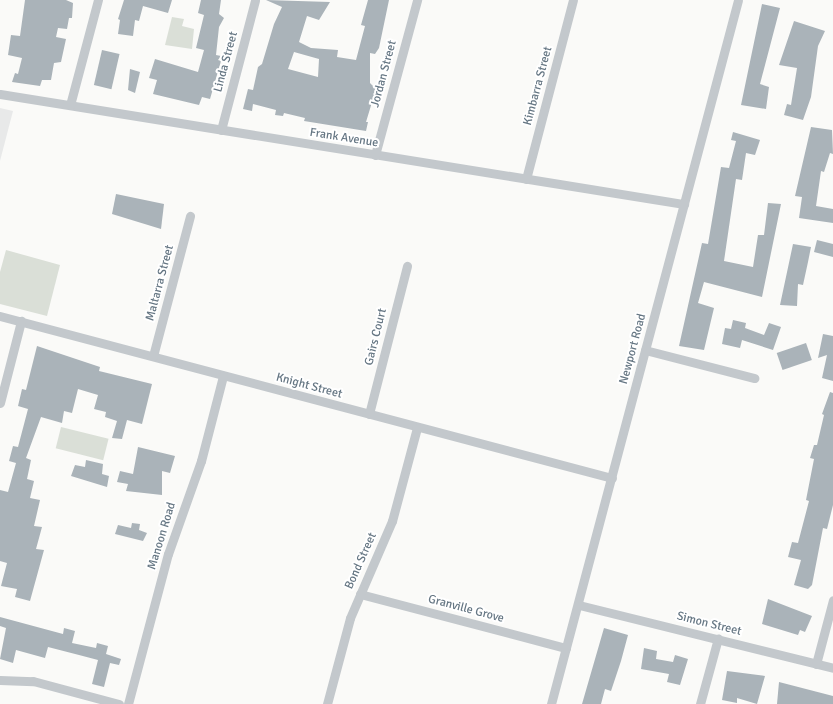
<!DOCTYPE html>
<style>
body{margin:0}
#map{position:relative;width:833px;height:704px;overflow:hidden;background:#fafaf8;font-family:Signika,sans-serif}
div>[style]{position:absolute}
.built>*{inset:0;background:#e8e9e9}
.green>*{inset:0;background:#dadfd7;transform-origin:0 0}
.building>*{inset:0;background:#aab3b9;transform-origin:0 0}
.minor>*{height:9px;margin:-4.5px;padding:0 4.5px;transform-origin:4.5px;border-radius:4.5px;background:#c3c8cc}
span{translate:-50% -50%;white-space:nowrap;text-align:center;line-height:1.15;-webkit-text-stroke:4px #fff;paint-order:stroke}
.street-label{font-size:12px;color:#657683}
</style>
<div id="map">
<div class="built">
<div style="clip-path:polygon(0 108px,13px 111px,0 161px)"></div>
</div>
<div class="green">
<div style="clip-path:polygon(172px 17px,184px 19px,182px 26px,194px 29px,192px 49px,165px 45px)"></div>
<div style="clip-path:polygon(6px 250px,60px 265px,47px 316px,0 304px,0 272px)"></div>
<div style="left:61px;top:427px;width:49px;height:22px;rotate:14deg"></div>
</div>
<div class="building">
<div style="clip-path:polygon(25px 0,66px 0,73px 3px,72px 18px,69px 18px,67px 29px,58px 28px,56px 37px,66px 39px,61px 62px,54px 63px,51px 80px,42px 80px,40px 86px,12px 82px,15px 73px,18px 74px,22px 58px,8px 55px,11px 35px,20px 36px)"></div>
<div style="clip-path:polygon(124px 0,172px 0,168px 13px,143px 6px,139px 21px,135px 20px,133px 36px,118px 34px,120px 20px,118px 19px)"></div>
<div style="clip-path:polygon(201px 0,221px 0,219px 14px,224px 18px,219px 27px,216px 55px,221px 56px,218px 60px,221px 61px,210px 99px,202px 97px,199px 105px,153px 94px,157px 80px,149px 78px,155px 59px,198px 72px,204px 50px,196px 48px,204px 15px,198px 13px)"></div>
<div style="clip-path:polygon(evenodd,266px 0,330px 2px,319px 20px,307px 16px,299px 42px,311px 48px,338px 50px,337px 57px,356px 60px,365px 26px,361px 25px,368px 0,389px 0,379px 48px,375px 54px,370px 53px,370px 83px,376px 89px,366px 122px,368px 122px,366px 131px,304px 121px,305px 118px,284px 113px,283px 116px,275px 115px,276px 110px,253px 104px,252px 111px,243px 109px,248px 89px,253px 90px,258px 67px,262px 64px,274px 24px,282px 7px,266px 0,294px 52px,319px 59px,318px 77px,288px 69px,294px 52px)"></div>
<div style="clip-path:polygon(762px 4px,780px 8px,760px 84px,769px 87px,766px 109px,741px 105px)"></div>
<div style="clip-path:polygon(794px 21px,825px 31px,818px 46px,811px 97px,803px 120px,784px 115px,787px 104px,791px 105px,797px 68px,779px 65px)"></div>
<div style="left:102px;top:50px;width:18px;height:36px;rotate:13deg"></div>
<div style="clip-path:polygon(130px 69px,140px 72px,135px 93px,128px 90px)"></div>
<div style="clip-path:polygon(811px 127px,832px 130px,833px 154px,830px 153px,824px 172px,821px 171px,816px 206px,833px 209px,833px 223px,799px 218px,802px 197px,795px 196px)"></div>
<div style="clip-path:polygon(733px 132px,760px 140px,755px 155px,746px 153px,742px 180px,736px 179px,724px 261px,753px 267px,758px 235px,764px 235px,768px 203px,781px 204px,762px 297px,704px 282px,698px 303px,714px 308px,704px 350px,679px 346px,702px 243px,708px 244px,721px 167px,729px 168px,736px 141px,731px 140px)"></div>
<div style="clip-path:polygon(116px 194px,164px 204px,161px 229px,112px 214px)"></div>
<div style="clip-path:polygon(817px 240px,833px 244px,833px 257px,814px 252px)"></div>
<div style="clip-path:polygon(793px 244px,811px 247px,808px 262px,803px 285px,798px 284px,797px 306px,780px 305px)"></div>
<div style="clip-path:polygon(733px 320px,746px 323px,745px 328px,764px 335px,769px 323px,781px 327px,773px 350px,742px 340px,740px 348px,722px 344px,725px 328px,731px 329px)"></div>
<div style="clip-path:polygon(823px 334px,833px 336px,833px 381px,822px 378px,827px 355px,818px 358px)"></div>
<div style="left:806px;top:343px;width:18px;height:31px;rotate:71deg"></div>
<div style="clip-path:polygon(37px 346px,100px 367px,99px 371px,152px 384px,142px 424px,127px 420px,122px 439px,112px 438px,117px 421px,105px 417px,106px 412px,94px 409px,98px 395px,78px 389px,72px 413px,64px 411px,62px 423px,41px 417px,26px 458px,31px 460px,27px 479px,34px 481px,30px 498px,40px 500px,34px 526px,42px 527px,36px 549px,44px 550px,30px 601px,15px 597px,17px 589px,1px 586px,7px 563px,0 561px,0 490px,8px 492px,16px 463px,9px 461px,13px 446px,18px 447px,28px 409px,18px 406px,22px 389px,26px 390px)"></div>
<div style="clip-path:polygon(830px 392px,833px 393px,833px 505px,827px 529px,823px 528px,812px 585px,808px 589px,794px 585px,801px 560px,788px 557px,792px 542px,798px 543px,809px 501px,806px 500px,814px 459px,810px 458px,814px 445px,817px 445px,824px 415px,822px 414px)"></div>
<div style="clip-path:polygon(138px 447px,175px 456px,170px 473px,162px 471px,162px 495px,126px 491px,128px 484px,117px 482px,120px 471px,133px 474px)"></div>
<div style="clip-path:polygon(86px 460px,103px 464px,102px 474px,109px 476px,107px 487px,71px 476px,75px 465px,85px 467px)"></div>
<div style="clip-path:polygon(132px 523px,140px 524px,139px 530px,147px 533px,143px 541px,115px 534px,118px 525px,131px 528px)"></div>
<div style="clip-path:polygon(768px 599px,812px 616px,805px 632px,800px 630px,798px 635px,762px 624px)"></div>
<div style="clip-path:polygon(0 617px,63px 634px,64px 628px,75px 631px,72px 643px,96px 648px,97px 643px,108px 646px,106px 654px,121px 659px,119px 665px,110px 663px,104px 687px,92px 684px,98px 660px,79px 655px,48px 647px,45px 658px,16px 650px,13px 663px,0 659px,6px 628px,0 626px)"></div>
<div style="clip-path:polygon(604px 628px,628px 635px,621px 661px,611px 691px,605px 689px,601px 704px,582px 704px)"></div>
<div style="clip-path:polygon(644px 648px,657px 651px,656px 659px,673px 662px,675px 655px,688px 659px,680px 685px,667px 682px,669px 674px,641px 669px)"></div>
<div style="clip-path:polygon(727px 671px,765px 676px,757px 704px,737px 698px,737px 703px,722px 700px)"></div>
<div style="clip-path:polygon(779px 682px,833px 696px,833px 704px,777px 704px)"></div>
</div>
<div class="minor">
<div style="left:0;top:94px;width:693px;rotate:9.14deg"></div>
<div style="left:70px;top:105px;width:109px;rotate:-75.1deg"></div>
<div style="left:221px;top:130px;width:134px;rotate:-75.3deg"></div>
<div style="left:375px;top:155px;width:161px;rotate:-74.8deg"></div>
<div style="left:526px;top:179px;width:185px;rotate:-75.3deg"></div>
<div style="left:0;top:316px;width:633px;rotate:14.83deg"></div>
<div style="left:645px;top:350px;width:113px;rotate:14.4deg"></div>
<div style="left:153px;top:356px;width:145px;rotate:-75.2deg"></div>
<div style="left:0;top:403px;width:85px;rotate:-75.6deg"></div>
<div style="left:369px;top:414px;width:153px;rotate:-75.6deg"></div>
<div style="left:360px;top:594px;width:213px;rotate:14.7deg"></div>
<div style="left:579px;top:605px;width:262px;rotate:13.9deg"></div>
<div style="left:816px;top:664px;width:66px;rotate:-75.1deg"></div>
<div style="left:0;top:680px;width:33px;rotate:2deg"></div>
<div style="left:33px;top:681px;width:89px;rotate:15deg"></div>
<div style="left:128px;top:704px;width:155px;rotate:-75.1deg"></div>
<div style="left:168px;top:554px;width:99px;rotate:-70.5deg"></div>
<div style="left:201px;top:461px;width:88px;rotate:-75.5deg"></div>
<div style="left:327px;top:704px;width:89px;rotate:-75deg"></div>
<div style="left:350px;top:618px;width:106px;rotate:-66.6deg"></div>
<div style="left:392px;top:521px;width:96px;rotate:-75deg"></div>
<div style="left:551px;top:704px;width:728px;rotate:-75.12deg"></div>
<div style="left:700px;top:704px;width:68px;rotate:-74.7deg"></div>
</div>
<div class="street-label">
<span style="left:226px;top:62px;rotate:-75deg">Linda Street</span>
<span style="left:384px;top:74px;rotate:-75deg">Jordan Street</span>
<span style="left:538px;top:86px;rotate:-75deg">Kimbarra Street</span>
<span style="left:344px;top:138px;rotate:9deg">Frank Avenue</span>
<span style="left:160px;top:283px;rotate:-75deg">Maltarra Street</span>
<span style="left:376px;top:337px;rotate:-76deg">Gairs Court</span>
<span style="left:633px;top:349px;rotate:-75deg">Newport Road</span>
<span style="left:309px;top:386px;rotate:15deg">Knight Street</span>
<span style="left:162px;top:536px;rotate:-73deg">Manoon Road</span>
<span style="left:361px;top:561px;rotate:-66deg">Bond Street</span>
<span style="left:466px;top:609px;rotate:15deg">Granville Grove</span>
<span style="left:709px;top:624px;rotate:14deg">Simon Street</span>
</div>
</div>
